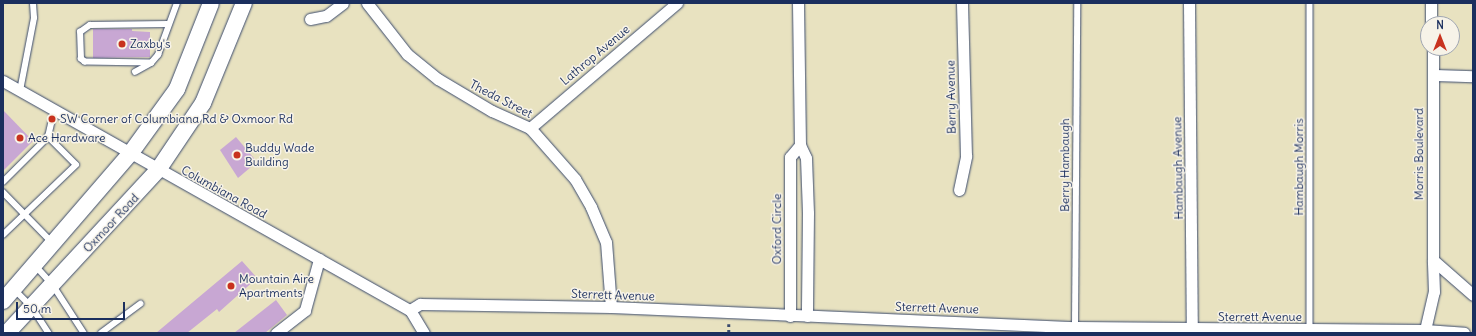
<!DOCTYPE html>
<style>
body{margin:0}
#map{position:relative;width:1476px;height:336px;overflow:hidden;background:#e8e2c0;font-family:Delius,sans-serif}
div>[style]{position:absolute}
.building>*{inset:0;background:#c8a7d3}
.path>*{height:2.5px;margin-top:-1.25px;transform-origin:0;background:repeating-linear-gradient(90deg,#3a4a6d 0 3px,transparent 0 6px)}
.roads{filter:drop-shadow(0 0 1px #3a4a6d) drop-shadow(0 0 1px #3a4a6d)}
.lane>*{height:5.5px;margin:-2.75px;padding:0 2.75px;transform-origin:2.75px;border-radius:2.75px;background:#fff}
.street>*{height:11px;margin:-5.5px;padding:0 5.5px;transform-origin:5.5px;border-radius:5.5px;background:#fff}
.secondary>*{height:16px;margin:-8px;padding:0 8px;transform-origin:8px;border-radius:8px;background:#fff}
.dots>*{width:11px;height:11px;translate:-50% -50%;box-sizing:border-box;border:2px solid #f7f3e8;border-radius:50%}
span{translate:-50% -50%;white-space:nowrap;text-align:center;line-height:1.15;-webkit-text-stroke:3px #f7f3e8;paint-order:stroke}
.poi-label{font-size:12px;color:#1b2f5e}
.left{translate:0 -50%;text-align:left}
.street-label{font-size:12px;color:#1b2f5e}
.frame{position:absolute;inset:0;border:4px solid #1b2f5e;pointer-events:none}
.north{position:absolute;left:1420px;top:16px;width:40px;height:40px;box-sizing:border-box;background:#f7f3e8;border:1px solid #9fa5b1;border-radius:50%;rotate:0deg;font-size:11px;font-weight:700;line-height:16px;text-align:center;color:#1b2f5e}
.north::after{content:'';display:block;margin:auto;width:14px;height:18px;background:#c8321e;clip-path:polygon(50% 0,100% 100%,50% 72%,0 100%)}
.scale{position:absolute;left:16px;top:302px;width:109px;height:18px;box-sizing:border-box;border:2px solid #1b2f5e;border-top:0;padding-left:5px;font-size:12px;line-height:14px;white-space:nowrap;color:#1b2f5e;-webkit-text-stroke:3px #f7f3e8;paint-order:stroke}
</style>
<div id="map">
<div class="building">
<div style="clip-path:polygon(93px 29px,132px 29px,132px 31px,150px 32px,150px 57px,93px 58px)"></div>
<div style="clip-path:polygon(3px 110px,33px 141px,3px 171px)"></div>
<div style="clip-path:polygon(236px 137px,257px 162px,238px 178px,220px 150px)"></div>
<div style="clip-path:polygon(242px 261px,257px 278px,219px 312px,217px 309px,187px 333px,156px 333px)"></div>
<div style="clip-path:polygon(276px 300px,287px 315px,265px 333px,234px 333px)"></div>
</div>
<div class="path">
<div style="left:729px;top:324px;width:9px;rotate:90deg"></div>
</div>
<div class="roads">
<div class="lane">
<div style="left:1310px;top:3px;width:327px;rotate:90deg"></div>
<div style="left:151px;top:63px;width:66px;rotate:-179.1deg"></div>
<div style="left:85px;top:62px;width:5px;rotate:-143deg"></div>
<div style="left:81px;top:59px;width:27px;rotate:-92deg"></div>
<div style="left:80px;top:32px;width:12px;rotate:-35deg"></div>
<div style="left:90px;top:25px;width:78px;rotate:-0.7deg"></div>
<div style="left:135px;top:72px;width:18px;rotate:-29deg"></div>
<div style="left:151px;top:63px;width:11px;rotate:-49deg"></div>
<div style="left:158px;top:55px;width:55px;rotate:-69.9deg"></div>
<div style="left:20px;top:91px;width:74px;rotate:-79.1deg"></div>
<div style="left:34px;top:18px;width:15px;rotate:-94deg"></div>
<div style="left:3px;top:182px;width:64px;rotate:-45deg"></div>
<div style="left:48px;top:137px;width:28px;rotate:-77deg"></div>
<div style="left:3px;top:192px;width:70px;rotate:45.6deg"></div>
<div style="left:3px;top:235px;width:101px;rotate:-43.8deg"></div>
<div style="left:76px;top:165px;width:40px;rotate:-135deg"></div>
<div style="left:35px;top:265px;width:27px;rotate:48deg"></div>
<div style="left:53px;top:285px;width:57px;rotate:57.1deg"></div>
<div style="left:15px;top:290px;width:24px;rotate:45deg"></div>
<div style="left:32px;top:307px;width:31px;rotate:57deg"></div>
<div style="left:1075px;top:327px;width:324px;rotate:-89.6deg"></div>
<div style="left:101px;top:333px;width:49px;rotate:-36.6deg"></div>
</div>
<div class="street">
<div style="left:367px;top:3px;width:65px;rotate:51.9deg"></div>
<div style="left:407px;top:54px;width:40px;rotate:39deg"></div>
<div style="left:438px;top:79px;width:63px;rotate:30.7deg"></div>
<div style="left:492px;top:111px;width:42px;rotate:24.1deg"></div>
<div style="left:530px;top:128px;width:68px;rotate:48.6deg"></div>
<div style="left:575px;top:179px;width:32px;rotate:60deg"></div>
<div style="left:591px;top:207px;width:38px;rotate:67deg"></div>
<div style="left:606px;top:242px;width:65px;rotate:85.6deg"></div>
<div style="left:798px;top:3px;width:142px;rotate:89.2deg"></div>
<div style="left:800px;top:145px;width:14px;rotate:65deg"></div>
<div style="left:806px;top:158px;width:55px;rotate:87.9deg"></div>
<div style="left:808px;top:213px;width:103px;rotate:90.6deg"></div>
<div style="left:1189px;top:3px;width:330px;rotate:89.5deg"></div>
<div style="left:1431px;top:3px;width:21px;rotate:90deg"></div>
<div style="left:310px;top:19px;width:16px;rotate:-11deg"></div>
<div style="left:326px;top:16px;width:21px;rotate:-37deg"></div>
<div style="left:1433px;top:48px;width:212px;rotate:90deg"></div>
<div style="left:1433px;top:260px;width:53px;rotate:41.2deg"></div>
<div style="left:1435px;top:75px;width:38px;rotate:2deg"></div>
<div style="left:3px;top:81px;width:467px;rotate:29.4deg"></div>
<div style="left:410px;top:310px;width:27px;rotate:59deg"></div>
<div style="left:530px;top:128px;width:193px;rotate:-40.4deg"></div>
<div style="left:959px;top:190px;width:35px;rotate:-78deg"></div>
<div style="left:966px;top:156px;width:153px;rotate:-91.5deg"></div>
<div style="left:410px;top:310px;width:12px;rotate:-31deg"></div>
<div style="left:420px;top:304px;width:191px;rotate:0.9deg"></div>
<div style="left:611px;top:307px;width:464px;rotate:2.5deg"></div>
<div style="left:1075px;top:327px;width:350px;rotate:0.5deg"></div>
<div style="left:1425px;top:330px;width:39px;rotate:4deg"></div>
<div style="left:790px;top:316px;width:159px;rotate:-90deg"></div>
<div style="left:790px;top:157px;width:16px;rotate:-50deg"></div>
<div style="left:1425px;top:330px;width:39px;rotate:-77deg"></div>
<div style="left:1434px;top:292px;width:32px;rotate:-92deg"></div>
<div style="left:276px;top:333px;width:37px;rotate:-38deg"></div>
<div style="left:305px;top:310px;width:53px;rotate:-74.6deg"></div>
</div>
<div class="secondary">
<div style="left:3px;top:301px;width:194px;rotate:-49.2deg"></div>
<div style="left:130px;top:154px;width:80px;rotate:-54.1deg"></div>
<div style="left:177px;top:89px;width:92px;rotate:-68.4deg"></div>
<div style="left:7px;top:333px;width:222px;rotate:-47.2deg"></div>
<div style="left:158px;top:170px;width:81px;rotate:-56.1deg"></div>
<div style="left:203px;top:103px;width:108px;rotate:-67.7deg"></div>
</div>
</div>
<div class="dots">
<div style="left:122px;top:44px;background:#c8321e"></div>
<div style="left:52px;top:119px;background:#c8321e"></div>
<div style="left:20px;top:138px;background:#c8321e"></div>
<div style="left:237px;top:155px;background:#c8321e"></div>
<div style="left:231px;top:286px;background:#c8321e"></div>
</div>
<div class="poi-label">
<span class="left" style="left:130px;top:44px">Zaxby's</span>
<span class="left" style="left:60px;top:119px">SW Corner of Columbiana Rd &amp; Oxmoor Rd</span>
<span class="left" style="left:28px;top:138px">Ace Hardware</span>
<span class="left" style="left:245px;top:155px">Buddy Wade<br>Building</span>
<span class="left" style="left:239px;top:286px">Mountain Aire<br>Apartments</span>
</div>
<div class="street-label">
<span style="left:595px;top:55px;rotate:-40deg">Lathrop Avenue</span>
<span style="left:951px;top:97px;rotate:-91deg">Berry Avenue</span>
<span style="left:501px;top:99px;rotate:27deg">Theda Street</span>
<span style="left:1419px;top:154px;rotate:-90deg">Morris Boulevard</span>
<span style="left:1065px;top:165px;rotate:-90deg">Berry Hambaugh</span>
<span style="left:1299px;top:167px;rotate:-90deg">Hambaugh Morris</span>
<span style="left:1178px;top:168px;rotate:-91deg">Hambaugh Avenue</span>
<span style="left:224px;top:192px;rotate:29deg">Columbiana Road</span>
<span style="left:111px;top:223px;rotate:-47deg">Oxmoor Road</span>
<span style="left:777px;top:229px;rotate:-90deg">Oxford Circle</span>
<span style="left:613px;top:295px;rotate:2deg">Sterrett Avenue</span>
<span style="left:937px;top:308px;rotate:2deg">Sterrett Avenue</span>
<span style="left:1260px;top:317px">Sterrett Avenue</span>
</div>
<div class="frame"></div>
<div class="north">N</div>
<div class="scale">50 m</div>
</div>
